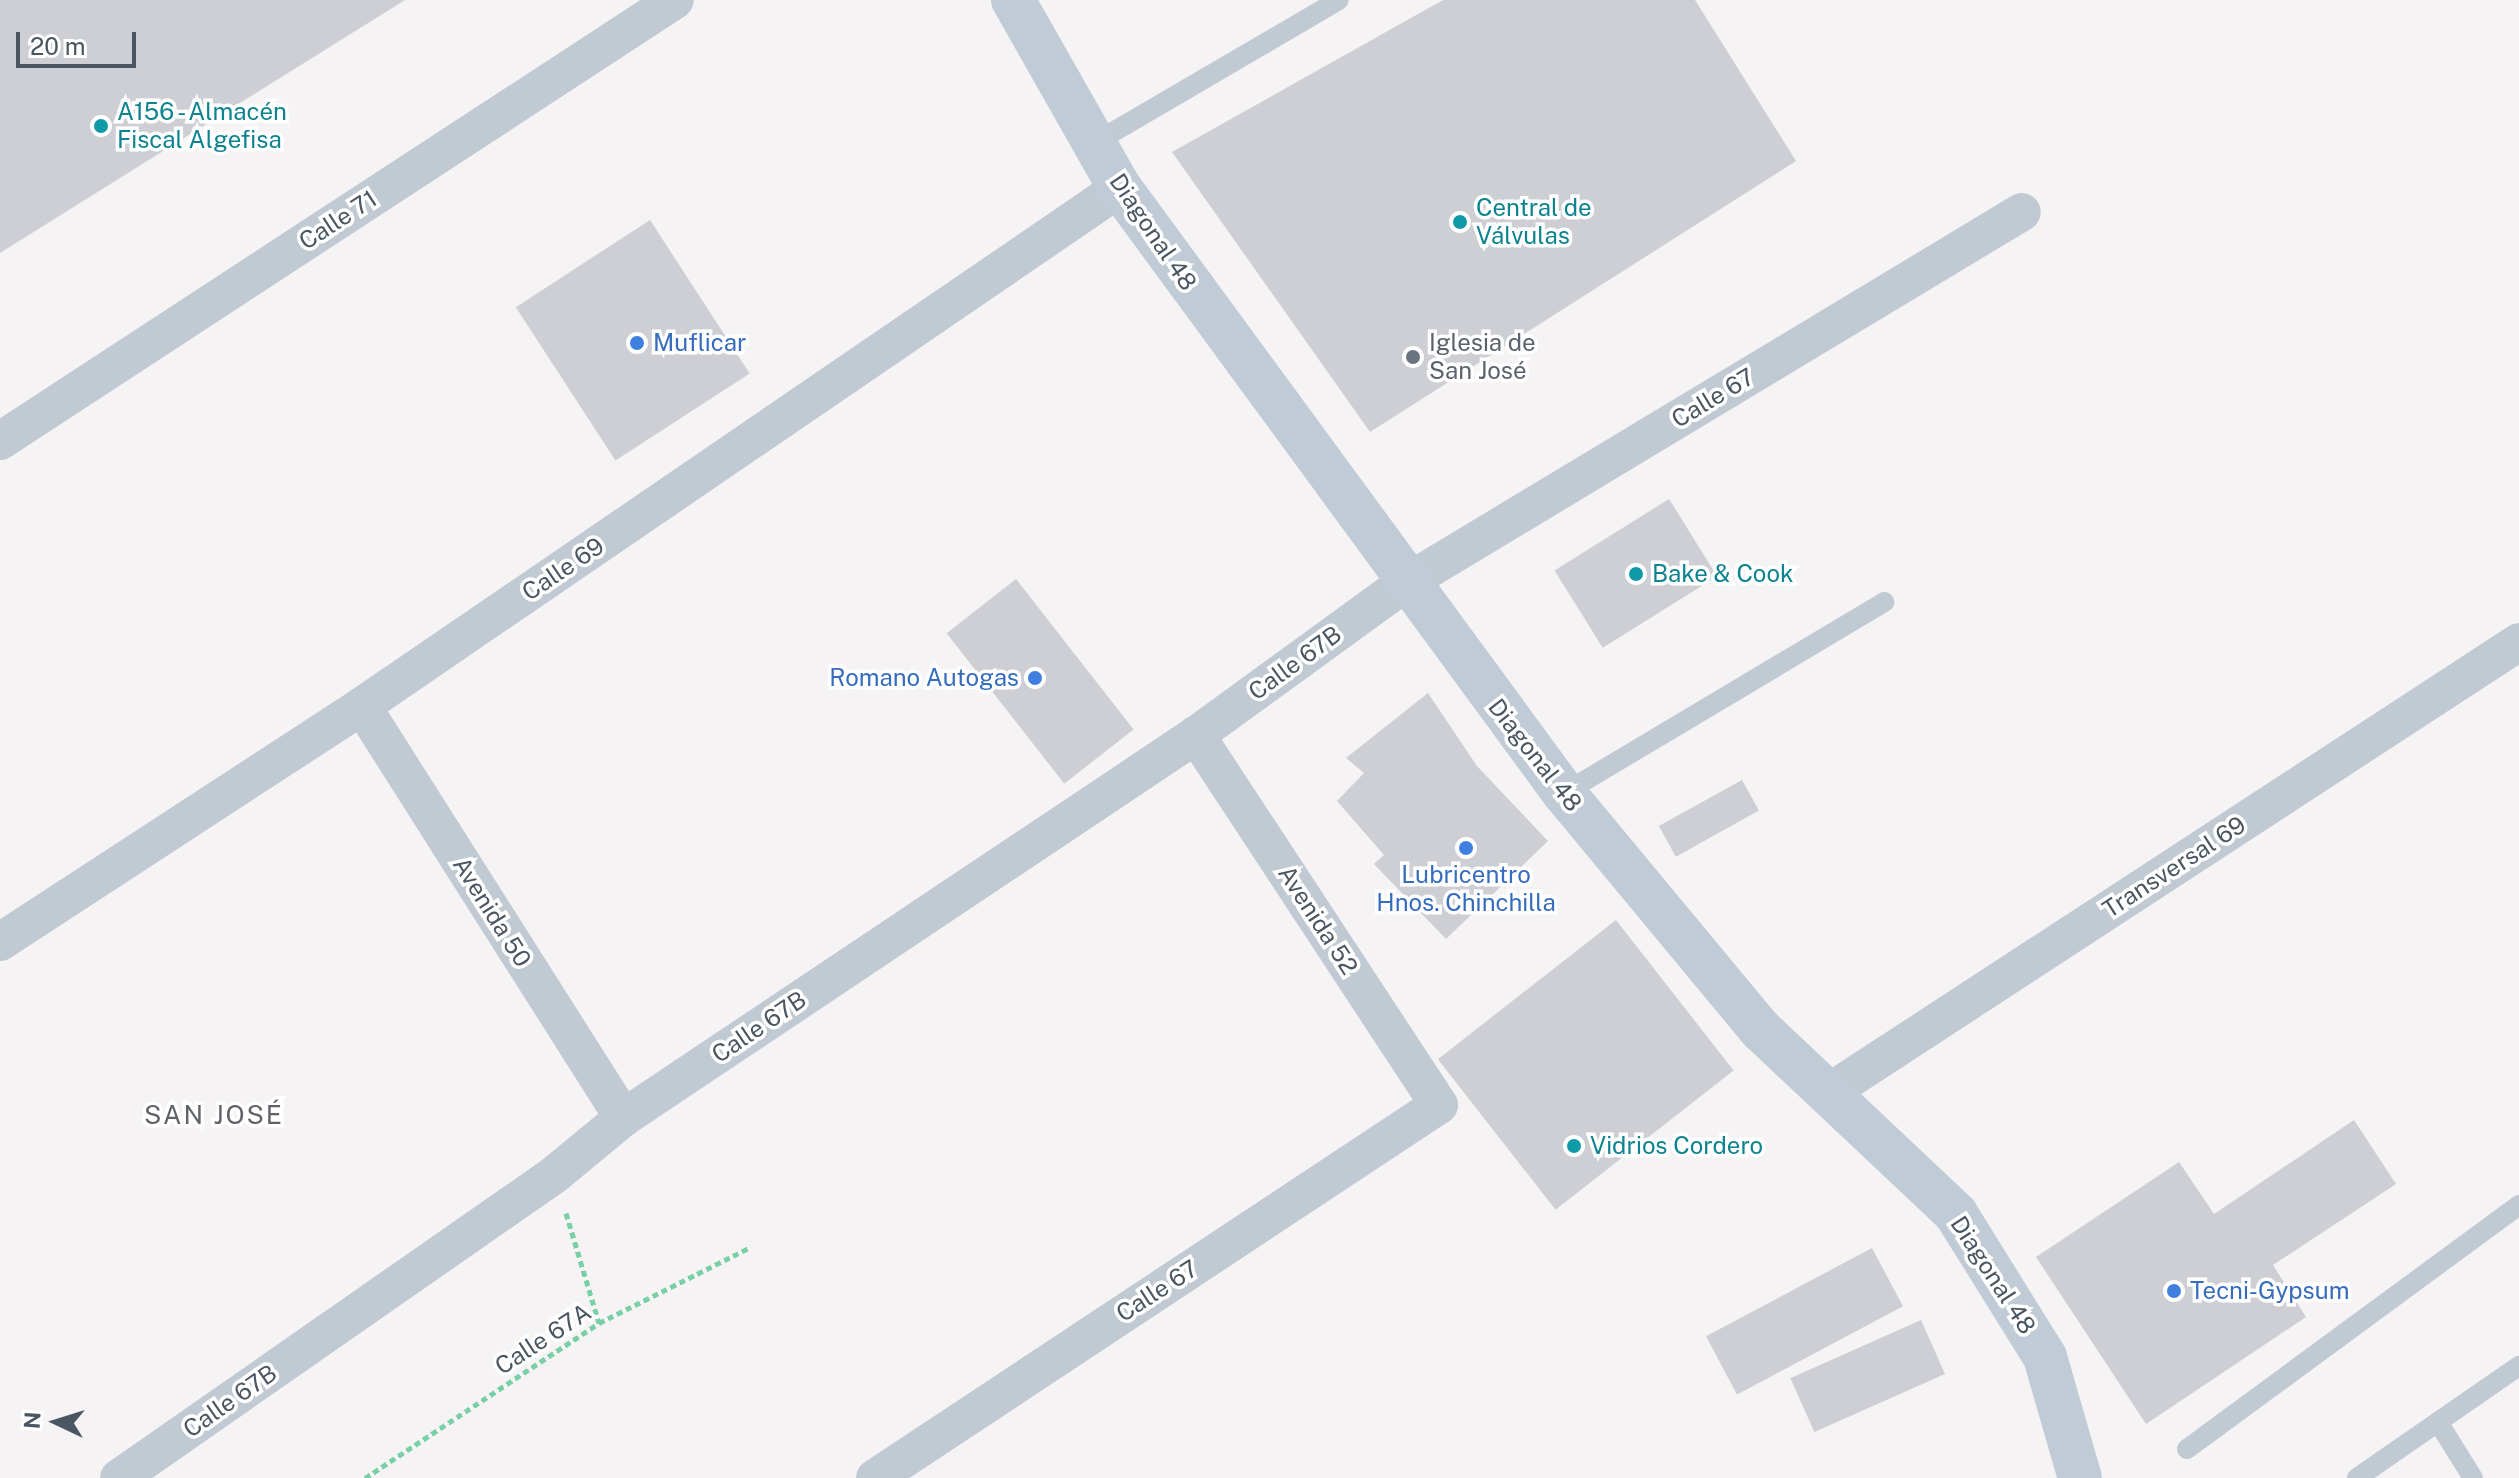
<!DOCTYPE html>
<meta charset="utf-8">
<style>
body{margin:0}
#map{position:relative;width:2519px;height:1478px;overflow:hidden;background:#f5f3f3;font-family:"Public Sans",sans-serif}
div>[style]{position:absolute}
.building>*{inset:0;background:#cdcfd5;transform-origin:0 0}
.path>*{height:5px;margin-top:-2.5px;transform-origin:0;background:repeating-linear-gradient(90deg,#7ad0a6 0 6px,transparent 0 10px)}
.lane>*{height:20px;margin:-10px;padding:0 10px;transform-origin:10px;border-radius:10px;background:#c1cad2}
.street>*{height:38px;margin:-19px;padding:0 19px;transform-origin:19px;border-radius:19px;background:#c1cad2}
.secondary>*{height:44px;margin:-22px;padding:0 22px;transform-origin:22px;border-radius:22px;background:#c1cbd6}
.dots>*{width:22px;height:22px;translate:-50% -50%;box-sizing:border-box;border:4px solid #fff;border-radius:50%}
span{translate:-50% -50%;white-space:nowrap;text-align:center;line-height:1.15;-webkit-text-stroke:7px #fff;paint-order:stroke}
.culture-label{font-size:24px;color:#0d838f}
.left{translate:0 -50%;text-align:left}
.street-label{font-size:24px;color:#4a5661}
.shop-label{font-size:24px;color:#366cbe}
.right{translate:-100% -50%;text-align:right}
.worship-label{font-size:24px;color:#5b616d}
.neighbourhood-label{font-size:26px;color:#5f6368;letter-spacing:2px}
.north{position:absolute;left:16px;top:1382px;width:80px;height:80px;-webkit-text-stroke:6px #fff;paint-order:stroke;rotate:274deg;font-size:22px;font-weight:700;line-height:32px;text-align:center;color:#4a5661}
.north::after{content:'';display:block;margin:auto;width:28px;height:36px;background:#4a5661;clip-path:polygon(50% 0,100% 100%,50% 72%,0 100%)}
.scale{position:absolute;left:16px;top:32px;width:120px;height:36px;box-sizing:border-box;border:4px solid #4a5661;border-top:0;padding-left:10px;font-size:24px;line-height:28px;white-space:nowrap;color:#4a5661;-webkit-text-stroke:6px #fff;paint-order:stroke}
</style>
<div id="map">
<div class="building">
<div style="clip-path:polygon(0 0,405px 0,0 253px)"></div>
<div style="clip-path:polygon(1443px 0,1695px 0,1796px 161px,1370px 432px,1172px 152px)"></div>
<div style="left:650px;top:220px;width:183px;height:160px;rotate:57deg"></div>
<div style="left:1669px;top:499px;width:91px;height:135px;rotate:58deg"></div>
<div style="left:1016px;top:579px;width:191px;height:88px;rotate:52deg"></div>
<div style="clip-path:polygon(1428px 693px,1477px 766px,1548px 841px,1446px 939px,1374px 864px,1384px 855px,1337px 801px,1364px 773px,1346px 758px)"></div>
<div style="left:1742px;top:780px;width:35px;height:95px;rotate:61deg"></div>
<div style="left:1616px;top:920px;width:191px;height:226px;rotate:52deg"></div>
<div style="clip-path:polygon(2354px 1120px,2396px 1184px,2273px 1265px,2306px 1317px,2146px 1424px,2036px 1257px,2179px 1162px,2214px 1214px)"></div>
<div style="left:1872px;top:1248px;width:66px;height:188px;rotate:62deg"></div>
<div style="left:1921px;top:1320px;width:59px;height:143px;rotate:66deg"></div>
</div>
<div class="path">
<div style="left:566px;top:1213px;width:115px;rotate:73.3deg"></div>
<div style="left:365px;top:1478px;width:281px;rotate:-33.5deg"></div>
<div style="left:599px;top:1323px;width:170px;rotate:-26.6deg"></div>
</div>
<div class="lane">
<div style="left:1096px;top:142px;width:281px;rotate:-30.3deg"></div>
<div style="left:1564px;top:793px;width:373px;rotate:-30.8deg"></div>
<div style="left:2438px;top:1422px;width:66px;rotate:58deg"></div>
<div style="left:2187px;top:1449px;width:412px;rotate:-36.3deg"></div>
<div style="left:2357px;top:1478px;width:197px;rotate:-34.7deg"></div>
</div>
<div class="street">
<div style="left:0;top:441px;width:806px;rotate:-33.16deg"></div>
<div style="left:362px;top:706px;width:488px;rotate:57.6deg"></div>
<div style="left:0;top:942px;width:432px;rotate:-33.1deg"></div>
<div style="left:362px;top:706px;width:918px;rotate:-34.35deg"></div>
<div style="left:1828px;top:1093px;width:825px;rotate:-33.13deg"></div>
<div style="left:119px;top:1478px;width:530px;rotate:-34.86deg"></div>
<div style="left:554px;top:1175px;width:89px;rotate:-39.6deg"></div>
<div style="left:623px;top:1118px;width:689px;rotate:-33.76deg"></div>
<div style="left:1196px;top:735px;width:257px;rotate:-36deg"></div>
<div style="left:1404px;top:584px;width:721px;rotate:-31.05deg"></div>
<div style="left:875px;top:1478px;width:676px;rotate:-33.48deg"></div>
<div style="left:1439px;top:1105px;width:443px;rotate:-123.3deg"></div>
</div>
<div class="secondary">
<div style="left:1013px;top:0;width:216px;rotate:60.4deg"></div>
<div style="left:1120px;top:188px;width:750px;rotate:53.73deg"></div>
<div style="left:1564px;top:793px;width:308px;rotate:50.3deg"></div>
<div style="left:1761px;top:1030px;width:268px;rotate:43.3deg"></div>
<div style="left:1956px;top:1214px;width:168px;rotate:58.1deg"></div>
<div style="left:2045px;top:1357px;width:126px;rotate:73.9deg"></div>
</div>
<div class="dots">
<div style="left:101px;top:126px;background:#0f9aa8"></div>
<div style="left:1460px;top:222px;background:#0f9aa8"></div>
<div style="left:637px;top:343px;background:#3f7fe0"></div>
<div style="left:1413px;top:357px;background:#6b7280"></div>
<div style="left:1636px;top:574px;background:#0f9aa8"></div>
<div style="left:1035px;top:678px;background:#3f7fe0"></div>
<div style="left:1466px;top:848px;background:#3f7fe0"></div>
<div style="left:1574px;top:1146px;background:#0f9aa8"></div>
<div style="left:2174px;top:1291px;background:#3f7fe0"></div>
</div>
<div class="culture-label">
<span class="left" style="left:117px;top:126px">A156 - Almacén<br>Fiscal Algefisa</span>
<span class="left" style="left:1476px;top:222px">Central de<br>Válvulas</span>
<span class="left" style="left:1652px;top:574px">Bake &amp; Cook</span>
<span class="left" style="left:1590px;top:1146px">Vidrios Cordero</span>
</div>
<div class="street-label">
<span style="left:338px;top:220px;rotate:-33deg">Calle 71</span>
<span style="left:1153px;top:232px;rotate:56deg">Diagonal 48</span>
<span style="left:1713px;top:398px;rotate:-31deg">Calle 67</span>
<span style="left:563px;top:569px;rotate:-34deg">Calle 69</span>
<span style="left:1295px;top:663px;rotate:-36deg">Calle 67B</span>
<span style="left:1535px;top:755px;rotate:52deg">Diagonal 48</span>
<span style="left:2174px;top:867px;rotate:-33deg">Transversal 69</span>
<span style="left:492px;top:912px;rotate:58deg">Avenida 50</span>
<span style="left:1318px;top:920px;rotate:57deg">Avenida 52</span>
<span style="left:759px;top:1027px;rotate:-34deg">Calle 67B</span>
<span style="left:1993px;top:1275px;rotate:57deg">Diagonal 48</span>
<span style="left:1157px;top:1291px;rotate:-33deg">Calle 67</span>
<span style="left:543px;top:1339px;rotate:-33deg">Calle 67A</span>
<span style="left:230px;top:1401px;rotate:-35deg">Calle 67B</span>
</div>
<div class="shop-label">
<span class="left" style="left:653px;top:343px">Muflicar</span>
<span class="right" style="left:1019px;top:678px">Romano Autogas</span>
<span style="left:1466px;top:889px">Lubricentro<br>Hnos. Chinchilla</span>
<span class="left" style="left:2190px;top:1291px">Tecni-Gypsum</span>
</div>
<div class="worship-label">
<span class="left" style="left:1429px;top:357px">Iglesia de<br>San José</span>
</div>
<div class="neighbourhood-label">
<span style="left:214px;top:1115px">SAN JOSÉ</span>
</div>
<div class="north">N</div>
<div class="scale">20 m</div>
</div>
